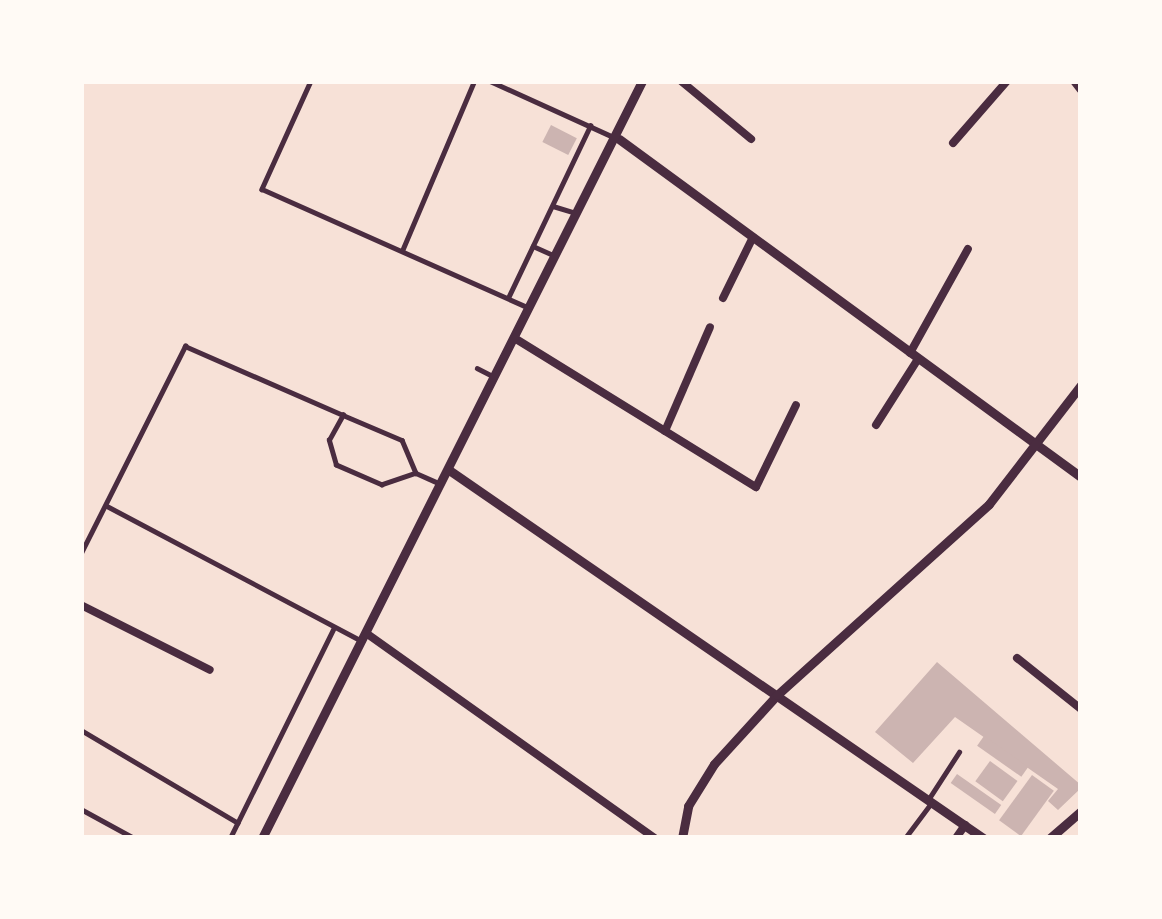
<!DOCTYPE html>
<style>
body{margin:0}
#map{position:relative;width:1162px;height:919px;overflow:hidden;background:#f7e1d7;font-family:"Roboto Condensed",sans-serif}
div>[style]{position:absolute}
.building>*{inset:0;background:#ccb4b1;transform-origin:0 0}
.service>*{height:4.5px;margin:-2.25px;padding:0 2.25px;transform-origin:2.25px;border-radius:2.25px;background:#4a2c40}
.minor>*{height:8px;margin:-4px;padding:0 4px;transform-origin:4px;border-radius:4px;background:#4a2c40}
.tertiary>*{height:9px;margin:-4.5px;padding:0 4.5px;transform-origin:4.5px;border-radius:4.5px;background:#4a2c40}
span{translate:-50% -50%;white-space:nowrap;text-align:center;line-height:1.15;-webkit-text-stroke:12px #fffaf5;paint-order:stroke}
.frame{position:absolute;inset:0;border:84px solid #fffaf5;pointer-events:none}
</style>
<div id="map">
<div class="building">
<div style="left:551px;top:125px;width:29px;height:19px;rotate:27deg"></div>
<div style="clip-path:polygon(937px 662px,1081px 785px,1081px 788px,1058px 810px,1048px 801px,1058px 789px,955px 717px,913px 763px,875px 732px)"></div>
<div style="left:984px;top:736px;width:54px;height:12px;rotate:35deg"></div>
<div style="left:990px;top:761px;width:34px;height:25px;rotate:36deg"></div>
<div style="left:957px;top:774px;width:54px;height:11px;rotate:35deg"></div>
<div style="left:1032px;top:775px;width:27px;height:56px;rotate:36deg"></div>
</div>
<div class="service">
<div style="left:311px;top:81px;width:119px;rotate:114.4deg"></div>
<div style="left:262px;top:189px;width:290px;rotate:24deg"></div>
<div style="left:490px;top:81px;width:133px;rotate:24.4deg"></div>
<div style="left:553px;top:206px;width:24px;rotate:17deg"></div>
<div style="left:533px;top:246px;width:24px;rotate:24deg"></div>
<div style="left:402px;top:251px;width:185px;rotate:-67deg"></div>
<div style="left:508px;top:298px;width:191px;rotate:-64.5deg"></div>
<div style="left:477px;top:368px;width:16px;rotate:27deg"></div>
<div style="left:343px;top:415px;width:64px;rotate:23deg"></div>
<div style="left:402px;top:440px;width:36px;rotate:67deg"></div>
<div style="left:416px;top:473px;width:36px;rotate:161deg"></div>
<div style="left:382px;top:485px;width:50px;rotate:-156.5deg"></div>
<div style="left:336px;top:465px;width:26px;rotate:-106deg"></div>
<div style="left:329px;top:440px;width:29px;rotate:-61deg"></div>
<div style="left:416px;top:473px;width:22px;rotate:24deg"></div>
<div style="left:107px;top:506px;width:289px;rotate:27.9deg"></div>
<div style="left:81px;top:553px;width:232px;rotate:-63.3deg"></div>
<div style="left:185px;top:346px;width:172px;rotate:23.6deg"></div>
<div style="left:81px;top:730px;width:182px;rotate:30.6deg"></div>
<div style="left:928px;top:800px;width:57px;rotate:-57.1deg"></div>
<div style="left:81px;top:809px;width:60px;rotate:28.7deg"></div>
<div style="left:230px;top:838px;width:234px;rotate:-63.7deg"></div>
<div style="left:905px;top:838px;width:45px;rotate:-53.1deg"></div>
</div>
<div class="minor">
<div style="left:681px;top:81px;width:91px;rotate:39.6deg"></div>
<div style="left:1074px;top:81px;width:11px;rotate:52deg"></div>
<div style="left:953px;top:143px;width:82px;rotate:-48.9deg"></div>
<div style="left:723px;top:298px;width:68px;rotate:-63.8deg"></div>
<div style="left:516px;top:339px;width:282px;rotate:31.7deg"></div>
<div style="left:756px;top:487px;width:91px;rotate:-64deg"></div>
<div style="left:910px;top:353px;width:119px;rotate:-60.9deg"></div>
<div style="left:876px;top:425px;width:78px;rotate:-57.5deg"></div>
<div style="left:665px;top:431px;width:113px;rotate:-66.6deg"></div>
<div style="left:81px;top:605px;width:144px;rotate:26.7deg"></div>
<div style="left:366px;top:633px;width:354px;rotate:35.4deg"></div>
<div style="left:1017px;top:658px;width:82px;rotate:38.6deg"></div>
<div style="left:956px;top:838px;width:16px;rotate:-55deg"></div>
</div>
<div class="tertiary">
<div style="left:619px;top:139px;width:572px;rotate:36.19deg"></div>
<div style="left:449px;top:470px;width:649px;rotate:34.57deg"></div>
<div style="left:262px;top:838px;width:847px;rotate:-63.34deg"></div>
<div style="left:682px;top:838px;width:33px;rotate:-79deg"></div>
<div style="left:688px;top:806px;width:49px;rotate:-58.2deg"></div>
<div style="left:714px;top:764px;width:93px;rotate:-47.6deg"></div>
<div style="left:777px;top:695px;width:285px;rotate:-42deg"></div>
<div style="left:989px;top:504px;width:150px;rotate:-52.3deg"></div>
<div style="left:1050px;top:838px;width:41px;rotate:-41.1deg"></div>
</div>
<div class="frame"></div>
</div>
